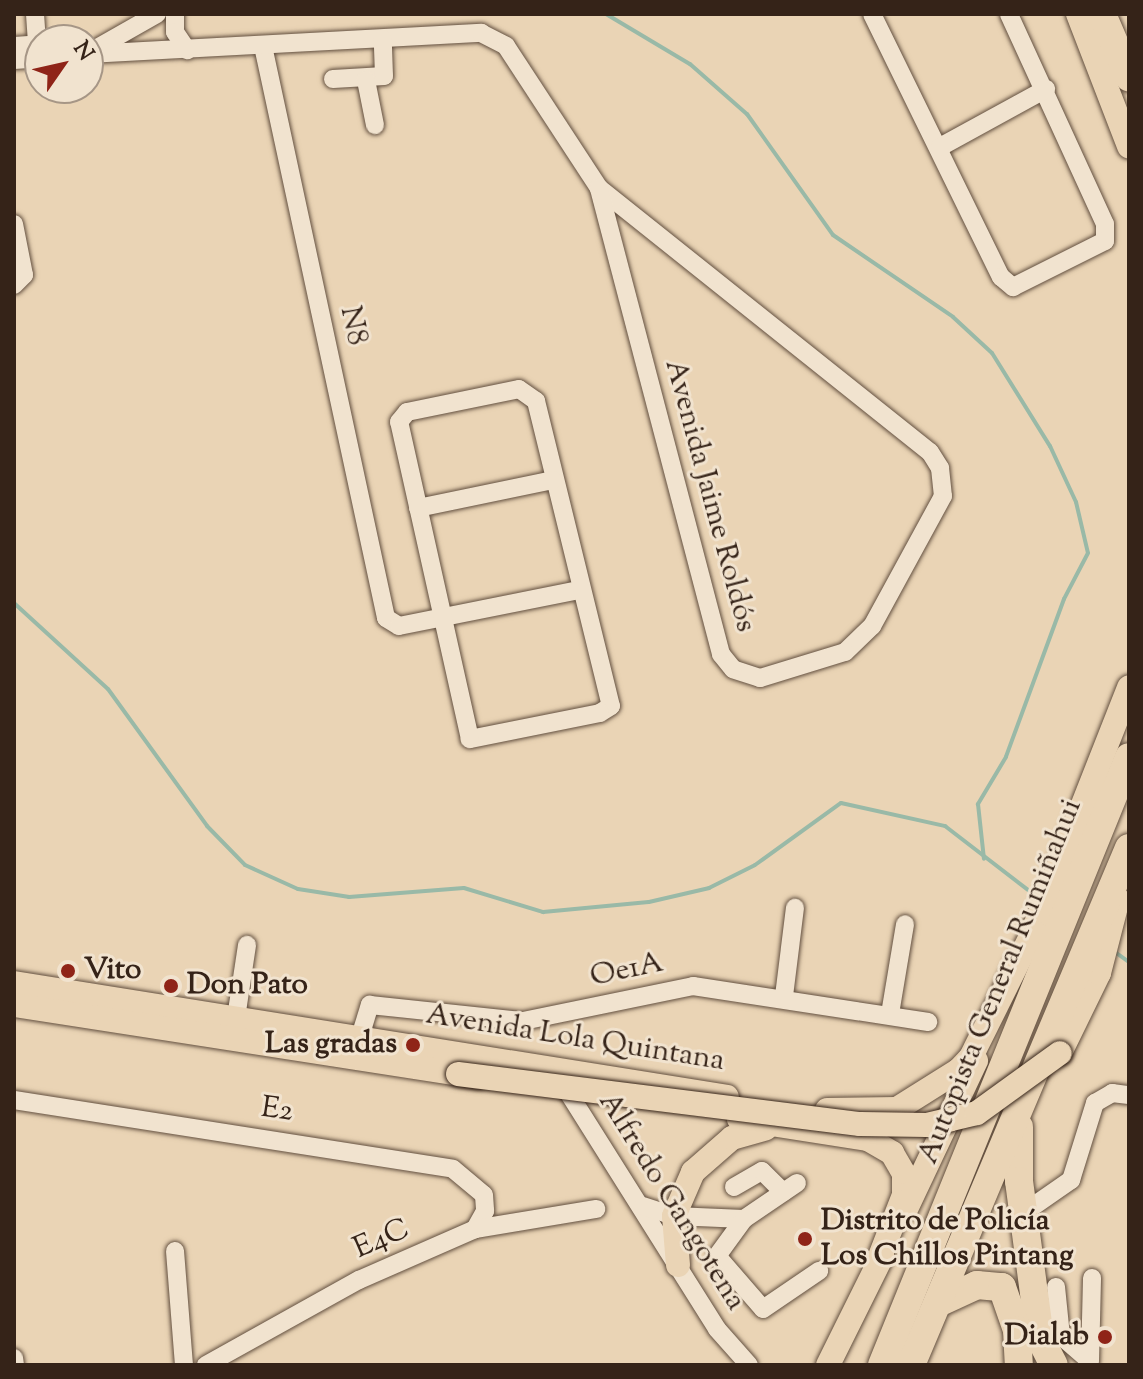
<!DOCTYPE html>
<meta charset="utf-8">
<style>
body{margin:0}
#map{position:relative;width:1143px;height:1379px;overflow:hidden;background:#ead4b5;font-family:"Sorts Mill Goudy",serif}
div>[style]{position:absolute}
.stream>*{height:4px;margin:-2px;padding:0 2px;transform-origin:2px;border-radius:2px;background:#99b9a7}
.roads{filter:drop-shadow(0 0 2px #624f3f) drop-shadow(0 0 2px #624f3f)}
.minor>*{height:18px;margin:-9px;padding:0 9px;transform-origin:9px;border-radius:9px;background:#f1e3cf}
.major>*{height:24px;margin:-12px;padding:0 12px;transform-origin:12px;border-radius:12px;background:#ead4b5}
.highway>*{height:28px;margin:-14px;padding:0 14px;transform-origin:14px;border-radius:14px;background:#ead4b5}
.bridges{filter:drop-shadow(0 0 2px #352318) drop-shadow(0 0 2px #352318)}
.major-bridge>*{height:24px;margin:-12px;padding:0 12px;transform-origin:12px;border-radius:12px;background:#ead4b5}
.dots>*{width:22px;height:22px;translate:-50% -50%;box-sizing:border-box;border:4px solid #f1e3cf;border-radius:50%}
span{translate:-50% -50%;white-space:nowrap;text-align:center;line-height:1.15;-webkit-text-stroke:6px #f1e3cf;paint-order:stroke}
.street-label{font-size:30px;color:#352318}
.poi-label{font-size:30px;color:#352318;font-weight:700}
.left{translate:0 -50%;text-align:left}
.right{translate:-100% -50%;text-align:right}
.frame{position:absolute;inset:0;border:16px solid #352318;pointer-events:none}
.north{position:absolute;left:24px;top:24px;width:80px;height:80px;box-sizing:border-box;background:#f1e3cf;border:2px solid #a69686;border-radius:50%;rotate:56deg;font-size:22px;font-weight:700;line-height:32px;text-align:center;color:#352318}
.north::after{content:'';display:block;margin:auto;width:28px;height:36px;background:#8f2418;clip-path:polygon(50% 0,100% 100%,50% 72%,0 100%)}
</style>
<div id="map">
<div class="stream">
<div style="left:606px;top:14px;width:98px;rotate:30.8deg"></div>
<div style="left:690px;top:64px;width:76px;rotate:41.3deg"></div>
<div style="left:747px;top:114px;width:148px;rotate:54.6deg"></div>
<div style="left:833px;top:235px;width:145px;rotate:34.3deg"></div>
<div style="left:953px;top:317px;width:53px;rotate:42.7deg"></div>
<div style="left:992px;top:353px;width:110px;rotate:58.1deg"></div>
<div style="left:1050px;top:446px;width:62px;rotate:65.1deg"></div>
<div style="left:1076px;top:502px;width:52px;rotate:76.8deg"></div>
<div style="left:1088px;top:553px;width:52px;rotate:117.6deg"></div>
<div style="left:1064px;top:599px;width:168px;rotate:110.2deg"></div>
<div style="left:1006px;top:757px;width:55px;rotate:120.8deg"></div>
<div style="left:978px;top:804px;width:55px;rotate:83.8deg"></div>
<div style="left:14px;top:603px;width:127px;rotate:42.5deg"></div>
<div style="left:108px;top:689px;width:169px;rotate:54.1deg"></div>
<div style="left:207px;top:826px;width:54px;rotate:45.7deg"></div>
<div style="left:245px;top:865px;width:58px;rotate:24.4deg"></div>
<div style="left:298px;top:889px;width:52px;rotate:8.9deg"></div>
<div style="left:349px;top:897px;width:115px;rotate:-4.5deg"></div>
<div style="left:464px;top:888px;width:83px;rotate:16.9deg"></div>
<div style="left:543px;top:912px;width:106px;rotate:-5.4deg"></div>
<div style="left:649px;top:902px;width:62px;rotate:-13.1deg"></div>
<div style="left:709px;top:888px;width:51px;rotate:-26.6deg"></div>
<div style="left:755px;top:865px;width:106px;rotate:-35.8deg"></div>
<div style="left:841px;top:803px;width:107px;rotate:12.5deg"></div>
<div style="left:945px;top:826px;width:115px;rotate:37.6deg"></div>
<div style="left:1115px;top:952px;width:17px;rotate:36deg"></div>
</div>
<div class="roads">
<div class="minor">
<div style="left:35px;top:14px;width:31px;rotate:86deg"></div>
<div style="left:175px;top:14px;width:18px;rotate:90deg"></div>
<div style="left:175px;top:32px;width:22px;rotate:56deg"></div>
<div style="left:872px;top:14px;width:293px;rotate:63.9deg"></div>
<div style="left:1001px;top:277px;width:16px;rotate:40deg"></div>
<div style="left:1013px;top:287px;width:103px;rotate:-26.6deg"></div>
<div style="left:1105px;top:241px;width:17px;rotate:-90deg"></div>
<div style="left:1105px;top:224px;width:231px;rotate:-114.6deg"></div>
<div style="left:14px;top:46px;width:26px;rotate:-4deg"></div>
<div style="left:263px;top:46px;width:585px;rotate:77.86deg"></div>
<div style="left:386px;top:618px;width:15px;rotate:32deg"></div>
<div style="left:399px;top:626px;width:184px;rotate:-11.3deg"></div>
<div style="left:90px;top:52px;width:77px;rotate:-29.6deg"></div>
<div style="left:88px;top:54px;width:394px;rotate:-3.1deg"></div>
<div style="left:481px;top:33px;width:28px;rotate:27deg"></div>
<div style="left:506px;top:46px;width:170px;rotate:56.8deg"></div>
<div style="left:599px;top:188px;width:423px;rotate:38.6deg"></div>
<div style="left:930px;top:452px;width:19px;rotate:58deg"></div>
<div style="left:940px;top:468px;width:28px;rotate:84deg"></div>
<div style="left:943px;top:496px;width:148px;rotate:118.6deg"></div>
<div style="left:872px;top:626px;width:37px;rotate:136deg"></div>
<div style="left:845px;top:652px;width:89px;rotate:163deg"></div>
<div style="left:760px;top:678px;width:28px;rotate:-162deg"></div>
<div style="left:733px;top:669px;width:19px;rotate:-129deg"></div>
<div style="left:721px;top:654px;width:482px;rotate:-104.7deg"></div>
<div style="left:14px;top:60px;width:26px;rotate:-4deg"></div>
<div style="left:333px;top:79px;width:51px;rotate:-3.4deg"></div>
<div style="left:384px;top:76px;width:37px;rotate:-92deg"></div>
<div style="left:366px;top:80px;width:46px;rotate:78.7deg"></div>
<div style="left:940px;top:147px;width:121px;rotate:-28.7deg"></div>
<div style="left:14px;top:224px;width:52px;rotate:78.9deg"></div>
<div style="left:24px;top:275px;width:14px;rotate:135deg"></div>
<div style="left:519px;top:389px;width:21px;rotate:35deg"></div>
<div style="left:536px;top:401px;width:314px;rotate:76.2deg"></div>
<div style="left:611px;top:706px;width:13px;rotate:148deg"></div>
<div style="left:600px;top:713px;width:133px;rotate:168.7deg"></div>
<div style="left:470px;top:739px;width:325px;rotate:-102.6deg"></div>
<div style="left:399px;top:422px;width:13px;rotate:-51deg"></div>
<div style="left:407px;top:412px;width:114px;rotate:-11.6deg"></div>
<div style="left:418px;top:508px;width:138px;rotate:-11.7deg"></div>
<div style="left:784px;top:996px;width:89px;rotate:-82.9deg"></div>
<div style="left:890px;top:1014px;width:91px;rotate:-80.5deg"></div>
<div style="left:236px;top:1018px;width:74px;rotate:-81.4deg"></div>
<div style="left:360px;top:1037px;width:34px;rotate:-73deg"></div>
<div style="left:370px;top:1005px;width:154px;rotate:6deg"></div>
<div style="left:523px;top:1021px;width:174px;rotate:-11.6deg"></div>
<div style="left:693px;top:986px;width:238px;rotate:8.7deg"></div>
<div style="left:561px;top:1081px;width:293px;rotate:57.8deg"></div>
<div style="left:717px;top:1329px;width:48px;rotate:48.4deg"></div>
<div style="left:14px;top:1100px;width:444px;rotate:8.9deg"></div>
<div style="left:453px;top:1169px;width:40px;rotate:40deg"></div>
<div style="left:484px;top:1195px;width:16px;rotate:86deg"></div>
<div style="left:485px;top:1211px;width:21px;rotate:119deg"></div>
<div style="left:734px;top:1187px;width:32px;rotate:-30deg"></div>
<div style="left:762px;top:1171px;width:30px;rotate:45deg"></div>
<div style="left:643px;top:1206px;width:33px;rotate:18deg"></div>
<div style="left:674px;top:1216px;width:70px;rotate:2.5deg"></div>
<div style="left:744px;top:1219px;width:46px;rotate:126.1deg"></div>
<div style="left:717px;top:1256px;width:70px;rotate:49deg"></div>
<div style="left:763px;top:1309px;width:68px;rotate:-34.2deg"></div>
<div style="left:1022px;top:1214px;width:60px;rotate:-34.8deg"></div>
<div style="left:1071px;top:1180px;width:81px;rotate:-72.7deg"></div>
<div style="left:1095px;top:1103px;width:20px;rotate:-30deg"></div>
<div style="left:1112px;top:1093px;width:17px;rotate:7deg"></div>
<div style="left:744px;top:1219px;width:64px;rotate:-34.2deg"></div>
<div style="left:175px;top:1251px;width:114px;rotate:85.5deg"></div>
<div style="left:1056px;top:1287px;width:49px;rotate:84.2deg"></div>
<div style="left:1061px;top:1336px;width:38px;rotate:41deg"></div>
<div style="left:1090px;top:1361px;width:83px;rotate:-88.6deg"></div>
<div style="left:14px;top:1358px;width:7px;rotate:82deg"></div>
<div style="left:206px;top:1365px;width:175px;rotate:-29.1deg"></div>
<div style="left:359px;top:1280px;width:127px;rotate:-23.7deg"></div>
<div style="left:475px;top:1229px;width:123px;rotate:-9.4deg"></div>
</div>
<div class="major">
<div style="left:1078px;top:14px;width:142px;rotate:68.9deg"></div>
<div style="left:1028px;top:944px;width:276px;rotate:-68.5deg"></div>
<div style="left:14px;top:983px;width:722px;rotate:9.08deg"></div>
<div style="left:14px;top:1005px;width:470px;rotate:8.8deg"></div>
<div style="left:1060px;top:1053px;width:89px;rotate:-64deg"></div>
<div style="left:1099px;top:973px;width:76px;rotate:-75.6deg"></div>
<div style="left:827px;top:1110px;width:70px;rotate:-0.8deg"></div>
<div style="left:897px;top:1109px;width:73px;rotate:-32.2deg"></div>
<div style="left:959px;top:1070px;width:18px;rotate:-47deg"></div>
<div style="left:971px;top:1057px;width:140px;rotate:-63.6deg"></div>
<div style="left:739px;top:1119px;width:131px;rotate:8.8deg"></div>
<div style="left:868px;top:1139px;width:28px;rotate:30deg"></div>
<div style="left:892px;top:1153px;width:24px;rotate:60deg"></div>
<div style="left:904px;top:1174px;width:21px;rotate:90deg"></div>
<div style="left:904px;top:1195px;width:79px;rotate:111.4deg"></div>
<div style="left:906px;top:1209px;width:164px;rotate:-64.7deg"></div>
<div style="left:678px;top:1265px;width:49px;rotate:-94.7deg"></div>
<div style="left:674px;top:1216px;width:48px;rotate:-66.6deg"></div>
<div style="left:693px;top:1172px;width:52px;rotate:-41.1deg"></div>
<div style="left:732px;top:1138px;width:35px;rotate:-16deg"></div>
<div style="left:828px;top:1365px;width:122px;rotate:-63.6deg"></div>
</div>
<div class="highway">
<div style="left:1102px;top:14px;width:69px;rotate:66.8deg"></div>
<div style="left:1019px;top:1127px;width:54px;rotate:90deg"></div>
<div style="left:1019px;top:1181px;width:158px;rotate:82.4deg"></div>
<div style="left:1040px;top:1338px;width:30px;rotate:63deg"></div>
<div style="left:938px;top:1303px;width:43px;rotate:-24.8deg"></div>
<div style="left:977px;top:1285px;width:25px;rotate:5deg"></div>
<div style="left:1002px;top:1287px;width:46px;rotate:70.8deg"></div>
<div style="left:1017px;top:1330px;width:35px;rotate:87deg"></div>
<div style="left:882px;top:1365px;width:656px;rotate:-67.89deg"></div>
<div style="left:911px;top:1365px;width:561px;rotate:-67.14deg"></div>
</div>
</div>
<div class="bridges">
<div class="major-bridge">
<div style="left:458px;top:1074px;width:405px;rotate:7.1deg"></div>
<div style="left:860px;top:1124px;width:67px;rotate:0.9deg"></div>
<div style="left:927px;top:1125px;width:51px;rotate:-13.5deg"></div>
<div style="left:977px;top:1113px;width:102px;rotate:-35.9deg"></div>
</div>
</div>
<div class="dots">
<div style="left:68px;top:971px;background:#8f2418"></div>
<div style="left:171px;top:986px;background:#8f2418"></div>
<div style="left:413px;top:1045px;background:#8f2418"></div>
<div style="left:805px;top:1239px;background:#8f2418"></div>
<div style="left:1105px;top:1337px;background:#8f2418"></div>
</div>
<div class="street-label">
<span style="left:352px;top:326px;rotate:78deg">N8</span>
<span style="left:709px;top:496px;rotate:75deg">Avenida Jaime Roldós</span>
<span style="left:627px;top:971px;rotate:-12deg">Oe1A</span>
<span style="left:1001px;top:982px;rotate:-68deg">Autopista General Rumiñahui</span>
<span style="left:575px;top:1039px;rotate:9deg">Avenida Lola Quintana</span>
<span style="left:277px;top:1111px;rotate:8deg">E2</span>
<span style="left:671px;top:1202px;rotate:58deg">Alfredo Gangotena</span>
<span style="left:382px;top:1240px;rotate:-24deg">E4C</span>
</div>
<div class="poi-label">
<span class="left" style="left:84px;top:971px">Vito</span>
<span class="left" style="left:187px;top:986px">Don Pato</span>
<span class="right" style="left:397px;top:1045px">Las gradas</span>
<span class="left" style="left:821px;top:1239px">Distrito de Policía<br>Los Chillos Pintang</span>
<span class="right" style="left:1089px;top:1337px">Dialab</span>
</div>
<div class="frame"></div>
<div class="north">N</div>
</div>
